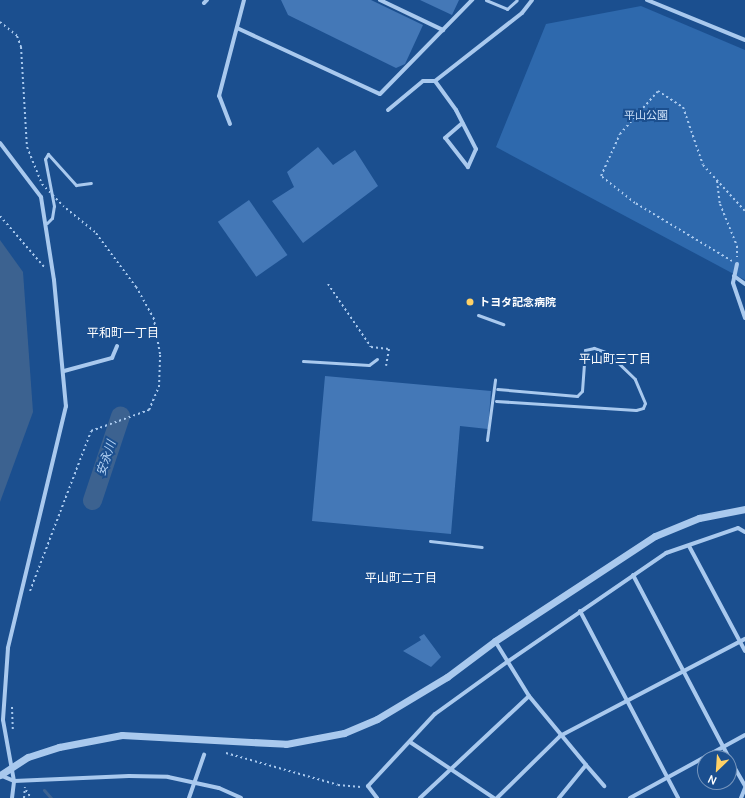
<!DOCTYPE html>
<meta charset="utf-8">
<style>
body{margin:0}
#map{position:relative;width:745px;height:798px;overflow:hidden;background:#1b4f8f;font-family:Manrope,"Noto Sans JP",sans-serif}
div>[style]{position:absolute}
.green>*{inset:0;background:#2e69ad}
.water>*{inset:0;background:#3c6290}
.stream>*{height:3px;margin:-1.5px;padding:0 1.5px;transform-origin:1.5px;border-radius:1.5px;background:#3c6290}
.river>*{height:19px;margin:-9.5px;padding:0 9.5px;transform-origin:9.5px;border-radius:9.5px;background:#3c6290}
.building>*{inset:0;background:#4478b7;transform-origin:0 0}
.path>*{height:2px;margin-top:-1px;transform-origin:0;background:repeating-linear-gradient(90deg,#a9c9ee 0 2px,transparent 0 5px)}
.service>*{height:3px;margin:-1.5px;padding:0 1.5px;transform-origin:1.5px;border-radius:1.5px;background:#a9c9ee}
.minor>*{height:4px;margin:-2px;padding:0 2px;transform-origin:2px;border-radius:2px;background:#a9c9ee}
.tertiary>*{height:7px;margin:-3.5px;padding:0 3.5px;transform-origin:3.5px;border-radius:3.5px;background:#a9c9ee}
.path-bridge>*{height:2px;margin-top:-1px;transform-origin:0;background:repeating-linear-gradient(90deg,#a9c9ee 0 2px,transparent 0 5px)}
.tertiary-bridge>*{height:7px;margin:-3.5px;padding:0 3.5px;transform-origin:3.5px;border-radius:3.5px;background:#a9c9ee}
.dots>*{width:11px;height:11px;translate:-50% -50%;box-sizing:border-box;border:2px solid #1b4f8f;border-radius:50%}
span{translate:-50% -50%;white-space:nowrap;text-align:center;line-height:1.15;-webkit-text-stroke:4px #1b4f8f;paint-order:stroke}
.park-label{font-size:11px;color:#cfe3fa}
.poi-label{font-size:11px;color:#fff;font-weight:700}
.left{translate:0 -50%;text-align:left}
.neighbourhood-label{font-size:12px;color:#fff}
.water-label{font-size:12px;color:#b5d3f5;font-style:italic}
.north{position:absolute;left:697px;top:750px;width:40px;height:40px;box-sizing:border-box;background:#1b4f8f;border:1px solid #7695bc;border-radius:50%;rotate:205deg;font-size:11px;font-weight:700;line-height:16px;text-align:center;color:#fff}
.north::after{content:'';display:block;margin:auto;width:14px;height:18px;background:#ffd166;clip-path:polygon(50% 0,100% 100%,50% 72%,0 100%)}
</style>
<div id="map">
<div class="green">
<div style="clip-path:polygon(641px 6px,745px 50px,745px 280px,496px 147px,546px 24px)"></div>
</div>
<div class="water">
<div style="clip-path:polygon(0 240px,23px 272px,33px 412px,0 502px)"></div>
</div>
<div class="stream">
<div style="left:44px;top:790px;width:11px;rotate:49deg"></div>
</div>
<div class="river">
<div style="left:92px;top:500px;width:89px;rotate:-71.6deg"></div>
</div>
<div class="building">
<div style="clip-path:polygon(281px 0,371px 0,423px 25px,405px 64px,396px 68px,288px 15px)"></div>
<div style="clip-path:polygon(420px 0,459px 0,452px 15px)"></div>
<div style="clip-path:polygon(318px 147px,333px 165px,355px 150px,378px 186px,303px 243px,272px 201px,294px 187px,287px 172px)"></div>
<div style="left:249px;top:200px;width:67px;height:38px;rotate:55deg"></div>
<div style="clip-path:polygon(325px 376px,491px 391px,488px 429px,460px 426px,451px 534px,312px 521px)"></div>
<div style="clip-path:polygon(424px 634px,441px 657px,431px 667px,403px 651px,421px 640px,419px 637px)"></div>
</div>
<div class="path">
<div style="left:0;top:22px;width:22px;rotate:39deg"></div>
<div style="left:17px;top:36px;width:12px;rotate:70deg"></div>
<div style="left:21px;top:47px;width:100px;rotate:86.6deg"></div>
<div style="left:717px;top:181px;width:23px;rotate:83deg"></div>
<div style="left:720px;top:204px;width:45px;rotate:68deg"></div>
<div style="left:737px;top:246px;width:11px;rotate:90deg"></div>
<div style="left:0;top:216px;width:69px;rotate:49.1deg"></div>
<div style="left:732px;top:261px;width:113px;rotate:-149.1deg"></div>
<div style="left:635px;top:203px;width:43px;rotate:-141.5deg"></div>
<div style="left:601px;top:176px;width:46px;rotate:-65.7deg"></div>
<div style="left:620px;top:134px;width:57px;rotate:-48.5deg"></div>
<div style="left:658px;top:91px;width:30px;rotate:33deg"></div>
<div style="left:683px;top:107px;width:61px;rotate:71deg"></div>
<div style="left:703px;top:165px;width:62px;rotate:47.6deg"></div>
<div style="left:328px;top:284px;width:76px;rotate:55.7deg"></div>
<div style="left:371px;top:347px;width:18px;rotate:6deg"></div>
<div style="left:389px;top:349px;width:17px;rotate:100deg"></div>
<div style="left:30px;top:591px;width:171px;rotate:-69.1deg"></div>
<div style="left:91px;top:431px;width:62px;rotate:-19.9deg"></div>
<div style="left:149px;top:410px;width:25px;rotate:-67deg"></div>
<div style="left:159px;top:387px;width:33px;rotate:-88deg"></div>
<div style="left:160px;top:354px;width:36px;rotate:-100deg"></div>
<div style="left:154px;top:319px;width:37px;rotate:-119deg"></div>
<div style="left:136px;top:287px;width:69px;rotate:-126.7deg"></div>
<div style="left:95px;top:232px;width:41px;rotate:-140.9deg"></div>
<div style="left:12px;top:707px;width:23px;rotate:88deg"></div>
<div style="left:226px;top:753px;width:116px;rotate:15.9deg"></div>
<div style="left:338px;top:785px;width:23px;rotate:5deg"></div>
<div style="left:26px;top:790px;width:9px;rotate:58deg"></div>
<div style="left:24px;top:798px;width:11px;rotate:-85deg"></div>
</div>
<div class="service">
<div style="left:486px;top:0;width:23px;rotate:23deg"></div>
<div style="left:507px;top:9px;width:13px;rotate:-42deg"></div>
<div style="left:47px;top:223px;width:7px;rotate:-45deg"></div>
<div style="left:52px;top:218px;width:12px;rotate:-81deg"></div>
<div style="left:54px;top:206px;width:48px;rotate:-100.8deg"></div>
<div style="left:45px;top:159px;width:6px;rotate:-59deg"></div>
<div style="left:48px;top:154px;width:42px;rotate:47.9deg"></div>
<div style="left:76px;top:185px;width:15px;rotate:-8deg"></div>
<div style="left:478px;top:315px;width:27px;rotate:20deg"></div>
<div style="left:303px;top:361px;width:66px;rotate:3.5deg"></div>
<div style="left:369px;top:365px;width:10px;rotate:-37deg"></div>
<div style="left:496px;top:401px;width:140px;rotate:3.7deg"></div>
<div style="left:636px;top:410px;width:7px;rotate:-16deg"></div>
<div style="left:643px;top:408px;width:5px;rotate:-68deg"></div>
<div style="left:645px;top:403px;width:26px;rotate:-113deg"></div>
<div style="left:635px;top:379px;width:37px;rotate:-136deg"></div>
<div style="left:608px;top:353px;width:15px;rotate:-160deg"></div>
<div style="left:594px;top:348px;width:9px;rotate:167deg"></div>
<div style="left:585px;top:350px;width:41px;rotate:94.2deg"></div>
<div style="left:582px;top:391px;width:7px;rotate:135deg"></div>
<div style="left:577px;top:396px;width:80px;rotate:-175deg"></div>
<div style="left:487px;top:440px;width:61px;rotate:-82.4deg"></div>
<div style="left:430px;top:541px;width:52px;rotate:6.6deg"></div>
</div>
<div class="minor">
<div style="left:380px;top:0;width:70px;rotate:25.5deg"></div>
<div style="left:647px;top:0;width:106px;rotate:22.2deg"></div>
<div style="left:204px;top:3px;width:4px;rotate:-45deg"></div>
<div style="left:237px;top:28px;width:157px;rotate:24.8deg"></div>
<div style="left:380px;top:94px;width:132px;rotate:-45.6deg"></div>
<div style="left:435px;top:81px;width:36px;rotate:54deg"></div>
<div style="left:456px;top:110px;width:44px;rotate:62.9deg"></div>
<div style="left:476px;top:149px;width:20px;rotate:114deg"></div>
<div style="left:468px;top:167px;width:37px;rotate:-128deg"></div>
<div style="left:445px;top:138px;width:23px;rotate:-41deg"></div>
<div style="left:388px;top:110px;width:45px;rotate:-39.6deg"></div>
<div style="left:423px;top:81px;width:12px"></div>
<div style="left:435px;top:81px;width:110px;rotate:-38deg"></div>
<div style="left:522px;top:13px;width:16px;rotate:-52deg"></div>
<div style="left:230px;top:124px;width:30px;rotate:-111deg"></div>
<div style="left:219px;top:96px;width:99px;rotate:-75.4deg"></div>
<div style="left:0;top:143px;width:68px;rotate:52.8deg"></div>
<div style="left:41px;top:197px;width:84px;rotate:81.1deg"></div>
<div style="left:54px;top:280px;width:127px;rotate:84.6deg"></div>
<div style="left:66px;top:406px;width:249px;rotate:103.5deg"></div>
<div style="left:8px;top:648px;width:72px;rotate:94deg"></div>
<div style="left:3px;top:720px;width:62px;rotate:79.8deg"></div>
<div style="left:737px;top:264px;width:19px;rotate:102deg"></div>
<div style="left:733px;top:283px;width:37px;rotate:71deg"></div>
<div style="left:734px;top:276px;width:14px;rotate:36deg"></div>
<div style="left:64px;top:371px;width:50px;rotate:-15.2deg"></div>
<div style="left:112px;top:358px;width:13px;rotate:-67deg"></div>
<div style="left:689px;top:546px;width:119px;rotate:61.9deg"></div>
<div style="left:633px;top:575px;width:207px;rotate:62.3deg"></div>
<div style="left:580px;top:611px;width:211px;rotate:62.3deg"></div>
<div style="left:495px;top:641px;width:65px;rotate:58.3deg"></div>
<div style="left:529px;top:696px;width:89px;rotate:50.4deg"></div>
<div style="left:586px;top:765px;width:43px;rotate:129.3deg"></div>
<div style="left:410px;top:742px;width:101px;rotate:33.7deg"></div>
<div style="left:729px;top:758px;width:32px;rotate:60deg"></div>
<div style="left:586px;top:765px;width:28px;rotate:49deg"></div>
<div style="left:0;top:775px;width:15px;rotate:23deg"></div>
<div style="left:12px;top:798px;width:17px;rotate:-83deg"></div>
<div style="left:14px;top:781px;width:115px;rotate:-2.5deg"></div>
<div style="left:129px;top:776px;width:39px;rotate:1deg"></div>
<div style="left:168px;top:777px;width:52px;rotate:12.2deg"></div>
<div style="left:219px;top:788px;width:24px;rotate:24deg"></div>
<div style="left:189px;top:798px;width:46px;rotate:-70.8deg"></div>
<div style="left:377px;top:798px;width:15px;rotate:-127deg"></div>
<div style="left:368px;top:786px;width:98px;rotate:-47.1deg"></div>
<div style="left:435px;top:714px;width:89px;rotate:-35.8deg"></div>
<div style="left:507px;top:662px;width:193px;rotate:-34.4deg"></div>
<div style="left:666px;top:553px;width:76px;rotate:-19.1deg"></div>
<div style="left:738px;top:528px;width:8px;rotate:30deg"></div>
<div style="left:420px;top:798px;width:149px;rotate:-43.1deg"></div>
<div style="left:497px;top:798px;width:88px;rotate:-44.5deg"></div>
<div style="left:560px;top:736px;width:209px;rotate:-27.7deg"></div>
<div style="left:630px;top:798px;width:131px;rotate:-28.7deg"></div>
<div style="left:741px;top:798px;width:11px;rotate:-68deg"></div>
</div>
<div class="tertiary">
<div style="left:59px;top:747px;width:64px;rotate:-10.8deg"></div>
<div style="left:122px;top:735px;width:164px;rotate:3.1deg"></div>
<div style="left:286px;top:744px;width:59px;rotate:-10.7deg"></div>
<div style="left:344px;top:733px;width:36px;rotate:-23deg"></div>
<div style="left:377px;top:719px;width:82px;rotate:-31deg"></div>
<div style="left:447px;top:677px;width:60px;rotate:-36.9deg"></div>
<div style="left:495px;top:641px;width:191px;rotate:-33.3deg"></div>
<div style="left:655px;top:536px;width:48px;rotate:-22.2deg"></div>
<div style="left:699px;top:518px;width:47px;rotate:-11.1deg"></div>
</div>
<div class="path-bridge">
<div style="left:27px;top:147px;width:40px;rotate:68deg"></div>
<div style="left:42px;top:184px;width:30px;rotate:46deg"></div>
</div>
<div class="tertiary-bridge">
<div style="left:0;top:775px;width:33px;rotate:-33deg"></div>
<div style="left:28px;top:757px;width:33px;rotate:-18deg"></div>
</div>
<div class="dots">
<div style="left:470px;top:302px;background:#ffd166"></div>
</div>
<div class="park-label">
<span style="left:646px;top:115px">平山公園</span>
</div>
<div class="poi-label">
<span class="left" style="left:479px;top:302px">トヨタ記念病院</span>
</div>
<div class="neighbourhood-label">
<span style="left:123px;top:333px">平和町一丁目</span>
<span style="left:615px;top:359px">平山町三丁目</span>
<span style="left:401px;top:578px">平山町二丁目</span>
</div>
<div class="water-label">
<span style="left:106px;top:458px;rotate:-72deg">安永川</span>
</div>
<div class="north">N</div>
</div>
